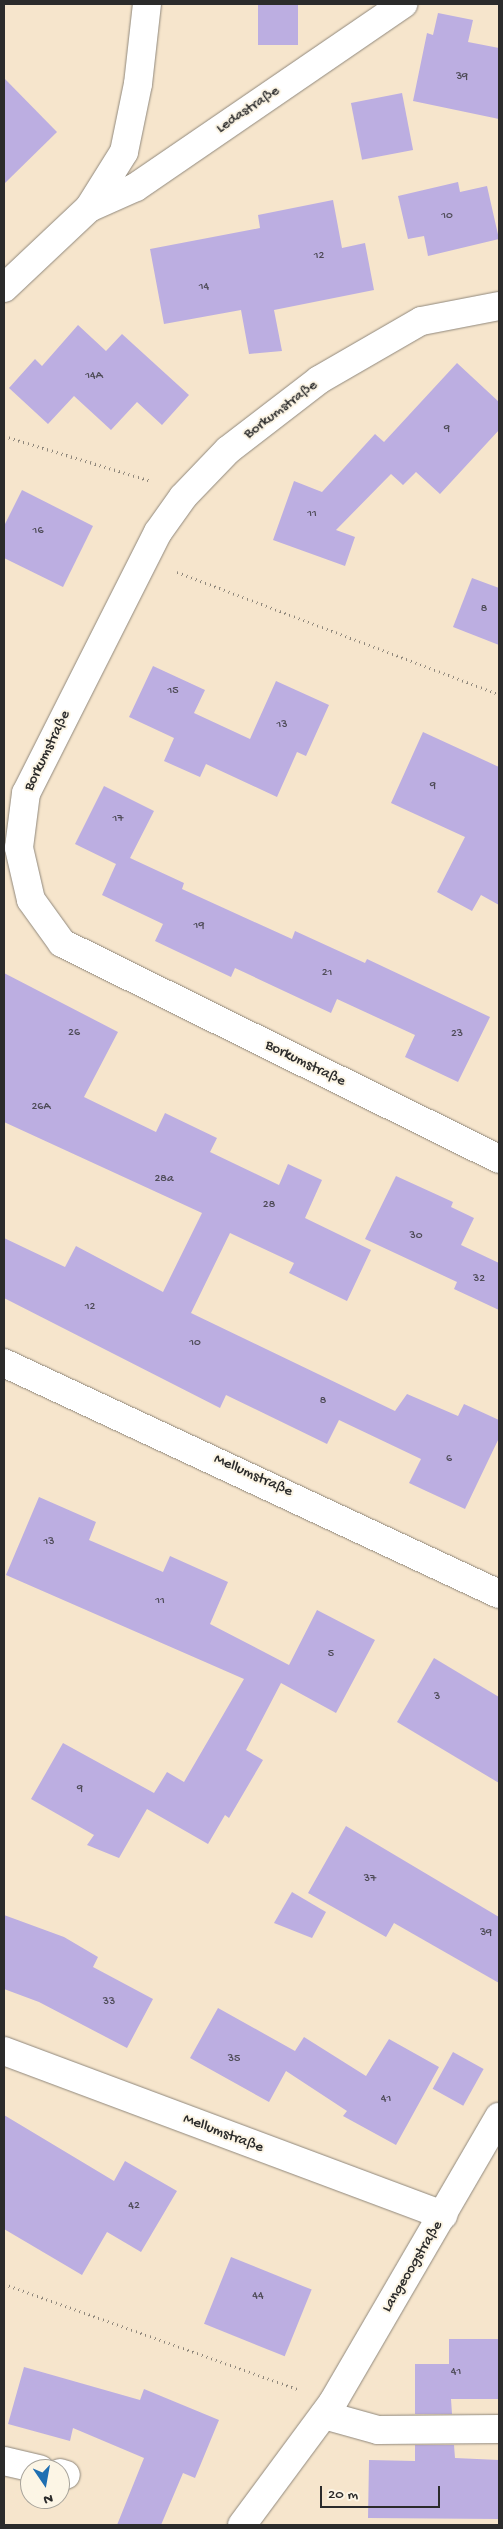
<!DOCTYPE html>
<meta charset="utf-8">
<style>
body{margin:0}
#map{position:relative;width:503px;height:2529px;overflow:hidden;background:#f6e5cc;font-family:"Gochi Hand",sans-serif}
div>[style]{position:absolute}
.building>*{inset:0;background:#bcaee1;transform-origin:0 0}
.path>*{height:3px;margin-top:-1.5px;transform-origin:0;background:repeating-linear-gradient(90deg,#90887c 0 1px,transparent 0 5px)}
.roads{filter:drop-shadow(0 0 1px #90887c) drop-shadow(0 0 1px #90887c)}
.minor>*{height:28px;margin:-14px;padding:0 14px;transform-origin:14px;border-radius:14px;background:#fff}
span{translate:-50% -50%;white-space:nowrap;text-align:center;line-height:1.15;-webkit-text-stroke:4px #fcf5e5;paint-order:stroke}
.number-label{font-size:12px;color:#4f4c58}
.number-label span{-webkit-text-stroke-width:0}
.street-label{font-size:15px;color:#2b2b2b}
.frame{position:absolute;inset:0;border:5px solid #2b2b2b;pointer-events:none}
.north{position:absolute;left:20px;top:2459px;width:50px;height:50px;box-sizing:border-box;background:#fcf5e5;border:1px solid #a8a49b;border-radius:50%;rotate:168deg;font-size:14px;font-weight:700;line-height:20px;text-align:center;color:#2b2b2b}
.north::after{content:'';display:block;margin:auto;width:18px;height:22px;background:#1f6fb2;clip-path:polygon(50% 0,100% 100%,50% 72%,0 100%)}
.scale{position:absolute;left:320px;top:2486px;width:120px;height:22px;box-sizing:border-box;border:2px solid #2b2b2b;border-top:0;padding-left:6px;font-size:15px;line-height:18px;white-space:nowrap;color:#2b2b2b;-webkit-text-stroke:4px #fcf5e5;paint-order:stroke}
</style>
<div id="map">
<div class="building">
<div style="left:258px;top:4px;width:40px;height:41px"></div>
<div style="clip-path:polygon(438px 13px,473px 20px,468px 42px,499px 48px,499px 119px,413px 101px,427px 33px,433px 35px)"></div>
<div style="clip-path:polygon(4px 78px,57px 132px,4px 184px)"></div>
<div style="left:402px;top:93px;width:58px;height:52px;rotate:79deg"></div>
<div style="clip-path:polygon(458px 182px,460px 192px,487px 186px,499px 239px,428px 256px,424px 236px,408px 239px,398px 196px)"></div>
<div style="clip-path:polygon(333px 200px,342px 248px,365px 243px,374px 290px,274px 310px,282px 351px,249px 354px,241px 310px,164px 324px,150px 249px,260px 228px,258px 215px)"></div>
<div style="clip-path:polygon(78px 325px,106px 351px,122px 334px,189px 395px,162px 425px,137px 402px,111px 430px,74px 396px,48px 424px,9px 388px,35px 359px,42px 366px)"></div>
<div style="clip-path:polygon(457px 363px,499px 402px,499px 430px,440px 494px,416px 472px,403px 485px,391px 474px,336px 530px,355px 537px,345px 566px,273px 540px,294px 481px,322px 492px,375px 434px,384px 442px)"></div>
<div style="clip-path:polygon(22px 490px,93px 526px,63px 587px,4px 558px,4px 526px)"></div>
<div style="clip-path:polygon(472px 578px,499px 588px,499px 645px,453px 627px)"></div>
<div style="clip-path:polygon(153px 666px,205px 690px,194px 713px,250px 739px,276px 681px,329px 705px,306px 756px,297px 752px,277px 797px,206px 764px,200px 777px,164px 761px,174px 738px,129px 717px)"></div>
<div style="clip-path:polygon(423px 732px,499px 767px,499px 905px,481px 895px,472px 911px,437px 892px,465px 837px,391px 803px)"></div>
<div style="clip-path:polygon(104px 786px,154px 811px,130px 858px,184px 883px,182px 889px,292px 939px,295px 931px,365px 963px,367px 959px,490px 1017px,458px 1082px,405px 1057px,415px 1035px,337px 999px,331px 1013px,235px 968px,231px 977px,155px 941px,163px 924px,102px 895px,116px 864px,75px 844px)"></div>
<div style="clip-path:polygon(4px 973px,118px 1032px,84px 1097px,156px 1132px,165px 1113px,217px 1138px,210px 1152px,279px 1185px,288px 1164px,322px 1180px,305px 1218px,371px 1250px,347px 1301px,289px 1273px,294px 1263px,230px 1233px,191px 1313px,395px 1411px,407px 1394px,458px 1416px,464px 1404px,499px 1420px,499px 1438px,465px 1509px,409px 1483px,421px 1459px,339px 1420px,327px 1444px,226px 1395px,220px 1408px,4px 1298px,4px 1238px,65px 1267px,76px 1246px,163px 1292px,202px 1213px,4px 1122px)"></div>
<div style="clip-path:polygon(396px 1176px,453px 1202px,451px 1207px,474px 1218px,461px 1245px,499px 1263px,499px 1310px,454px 1289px,457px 1282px,365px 1239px)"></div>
<div style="clip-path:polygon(39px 1497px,96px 1522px,89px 1540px,163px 1572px,170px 1556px,228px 1582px,210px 1624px,289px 1665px,317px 1610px,375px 1640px,336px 1713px,281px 1683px,246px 1750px,263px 1760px,229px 1818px,225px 1815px,208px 1844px,147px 1809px,119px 1858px,87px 1845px,94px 1835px,31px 1799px,63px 1743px,154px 1793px,167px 1772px,184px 1782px,244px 1679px,6px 1575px)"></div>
<div style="clip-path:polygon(434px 1658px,499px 1697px,499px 1783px,397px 1722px)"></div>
<div style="clip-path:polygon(346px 1826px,499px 1917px,499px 1983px,394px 1923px,386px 1937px,308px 1893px)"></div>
<div style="clip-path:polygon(292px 1892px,326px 1912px,312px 1938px,274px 1923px)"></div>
<div style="clip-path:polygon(4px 1915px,64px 1937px,98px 1957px,93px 1967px,153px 1999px,127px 2048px,39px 2002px,4px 1989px)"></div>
<div style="clip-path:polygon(218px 2008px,295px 2051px,304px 2037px,366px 2076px,389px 2039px,439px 2067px,396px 2145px,343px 2116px,347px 2111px,286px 2071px,269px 2102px,190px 2058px)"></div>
<div style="left:453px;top:2052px;width:35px;height:42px;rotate:29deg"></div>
<div style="clip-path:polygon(4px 2115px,114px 2181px,125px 2161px,177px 2191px,141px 2252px,107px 2232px,82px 2275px,4px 2229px)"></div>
<div style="left:231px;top:2257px;width:87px;height:72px;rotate:22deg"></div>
<div style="clip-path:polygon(449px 2339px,499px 2339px,499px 2399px,451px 2399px,452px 2414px,415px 2414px,415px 2364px,449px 2364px)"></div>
<div style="clip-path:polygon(24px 2367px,140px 2400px,144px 2389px,219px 2420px,195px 2478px,183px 2473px,161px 2525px,117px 2525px,144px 2458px,73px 2428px,70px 2441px,8px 2424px)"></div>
<div style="clip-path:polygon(415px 2445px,454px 2445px,455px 2458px,499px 2460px,499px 2519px,368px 2518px,369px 2460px,415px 2461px)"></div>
</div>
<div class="path">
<div style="left:4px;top:436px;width:154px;rotate:17deg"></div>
<div style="left:177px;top:572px;width:344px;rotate:20.8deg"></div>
<div style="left:4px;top:2284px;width:314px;rotate:19.7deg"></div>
</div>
<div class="roads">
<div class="minor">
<div style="left:89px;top:208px;width:51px;rotate:-24.1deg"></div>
<div style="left:136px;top:187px;width:324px;rotate:-34.4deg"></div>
<div style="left:4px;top:288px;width:117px;rotate:-43.3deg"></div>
<div style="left:89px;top:208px;width:66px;rotate:-58deg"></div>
<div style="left:124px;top:152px;width:69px;rotate:-78.4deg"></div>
<div style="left:138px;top:84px;width:81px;rotate:-83.6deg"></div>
<div style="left:499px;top:306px;width:79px;rotate:169.1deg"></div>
<div style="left:421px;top:321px;width:118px;rotate:150deg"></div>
<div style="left:319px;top:380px;width:115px;rotate:142.4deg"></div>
<div style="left:228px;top:450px;width:65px;rotate:133.8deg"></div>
<div style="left:183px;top:497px;width:43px;rotate:125.5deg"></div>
<div style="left:158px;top:532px;width:292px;rotate:116.8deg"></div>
<div style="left:26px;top:793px;width:55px;rotate:97.3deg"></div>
<div style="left:19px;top:848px;width:53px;rotate:77deg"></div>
<div style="left:31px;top:900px;width:53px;rotate:54.2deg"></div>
<div style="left:62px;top:943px;width:487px;rotate:26.3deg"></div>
<div style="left:4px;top:1363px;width:546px;rotate:25.02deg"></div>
<div style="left:4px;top:2051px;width:469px;rotate:20.5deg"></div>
<div style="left:324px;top:2415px;width:56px;rotate:15.5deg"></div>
<div style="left:378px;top:2430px;width:121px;rotate:-0.5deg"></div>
<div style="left:4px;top:2461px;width:37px;rotate:13deg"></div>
<div style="left:60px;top:2473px;width:6px;rotate:18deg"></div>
<div style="left:242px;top:2525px;width:153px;rotate:-53.5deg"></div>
<div style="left:333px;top:2402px;width:330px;rotate:-59.8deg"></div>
</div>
</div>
<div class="number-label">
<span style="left:462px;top:78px">39</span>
<span style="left:447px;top:217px">10</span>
<span style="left:319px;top:257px">12</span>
<span style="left:204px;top:288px">14</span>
<span style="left:94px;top:377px">14A</span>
<span style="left:447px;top:430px">9</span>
<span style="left:312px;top:515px">11</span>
<span style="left:38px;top:532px">16</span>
<span style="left:484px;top:610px">8</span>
<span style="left:173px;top:692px">15</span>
<span style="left:282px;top:726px">13</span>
<span style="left:433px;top:787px">9</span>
<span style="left:118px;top:820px">17</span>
<span style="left:199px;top:927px">19</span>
<span style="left:327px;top:974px">21</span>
<span style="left:74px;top:1034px">26</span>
<span style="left:457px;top:1035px">23</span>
<span style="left:41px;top:1108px">26A</span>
<span style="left:164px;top:1180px">28a</span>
<span style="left:269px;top:1206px">28</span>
<span style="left:416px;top:1237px">30</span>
<span style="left:479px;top:1280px">32</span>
<span style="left:90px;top:1308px">12</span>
<span style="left:195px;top:1344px">10</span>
<span style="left:323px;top:1402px">8</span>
<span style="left:449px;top:1460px">6</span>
<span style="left:49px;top:1543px">13</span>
<span style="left:160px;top:1602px">11</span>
<span style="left:331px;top:1655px">5</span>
<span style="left:437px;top:1698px">3</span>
<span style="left:80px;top:1790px">9</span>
<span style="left:370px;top:1880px">37</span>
<span style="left:486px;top:1934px">39</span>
<span style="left:109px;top:2003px">33</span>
<span style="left:234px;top:2060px">35</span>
<span style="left:386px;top:2100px">41</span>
<span style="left:134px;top:2207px">42</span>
<span style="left:258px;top:2297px">44</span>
<span style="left:456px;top:2373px">41</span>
</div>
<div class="street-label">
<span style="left:248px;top:110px;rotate:-34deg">Ledastraße</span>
<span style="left:281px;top:410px;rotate:-37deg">Borkumstraße</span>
<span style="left:48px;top:751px;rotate:-64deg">Borkumstraße</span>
<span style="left:305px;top:1064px;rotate:26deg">Borkumstraße</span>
<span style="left:253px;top:1476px;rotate:24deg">Mellumstraße</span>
<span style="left:223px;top:2134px;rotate:21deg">Mellumstraße</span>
<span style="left:413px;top:2267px;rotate:-59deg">Langeoogstraße</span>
</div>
<div class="frame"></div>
<div class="north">N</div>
<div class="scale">20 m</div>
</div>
